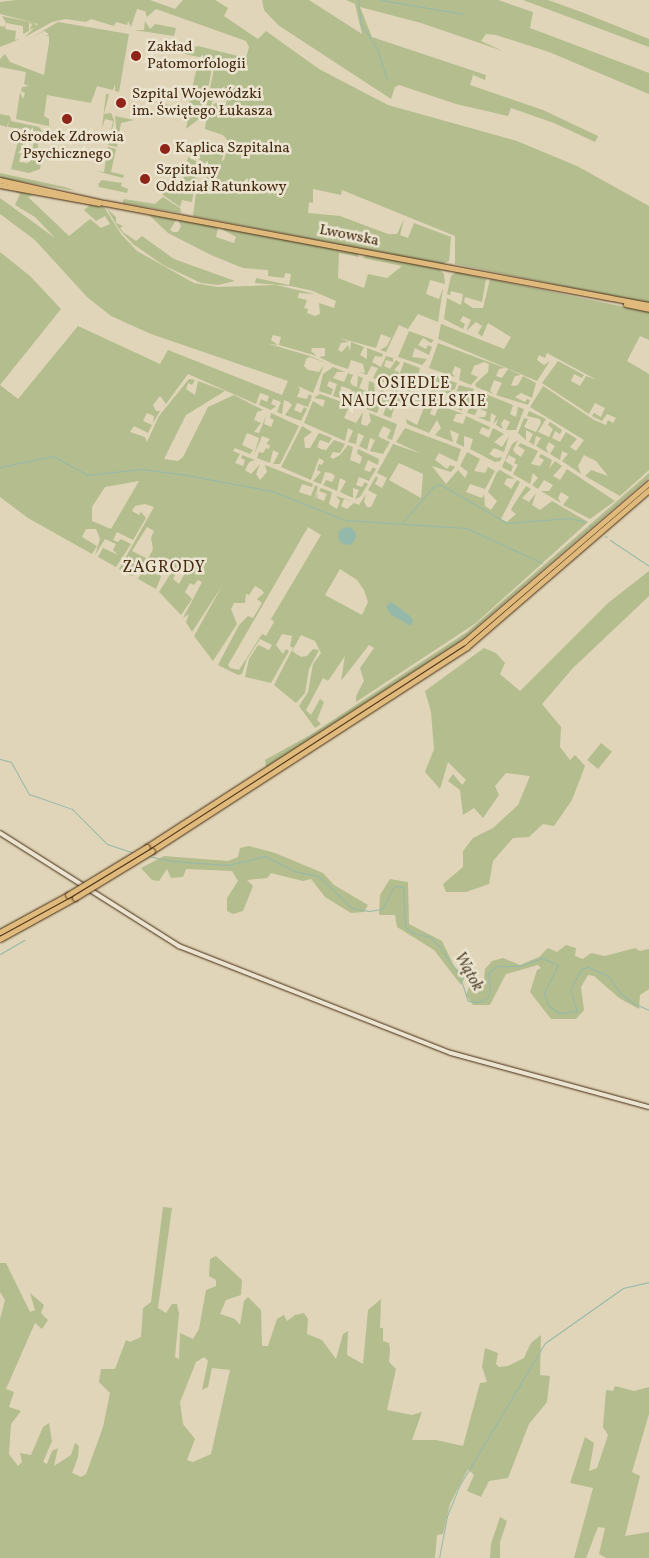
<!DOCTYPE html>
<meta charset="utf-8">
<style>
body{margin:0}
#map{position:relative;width:649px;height:1558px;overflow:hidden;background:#e0d5b8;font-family:Vollkorn,serif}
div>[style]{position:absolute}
.green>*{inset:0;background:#b3bd8e;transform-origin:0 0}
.water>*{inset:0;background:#94b9aa}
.round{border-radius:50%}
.stream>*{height:1px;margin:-0.5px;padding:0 0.5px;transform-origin:0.5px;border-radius:0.5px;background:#94b9aa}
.roads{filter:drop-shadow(0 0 1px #452a10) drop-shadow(0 0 1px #452a10)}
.secondary>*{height:4px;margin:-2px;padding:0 2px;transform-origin:2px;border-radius:2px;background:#ebe4d1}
.primary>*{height:4.5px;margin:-2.25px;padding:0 2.25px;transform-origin:2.25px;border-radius:2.25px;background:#e0ba7c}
.bridges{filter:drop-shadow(0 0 1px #452a10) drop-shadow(0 0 1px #452a10)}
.primary-bridge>*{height:4.5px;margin:-2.25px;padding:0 2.25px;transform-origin:2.25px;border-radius:2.25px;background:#e0ba7c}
.dots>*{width:14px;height:14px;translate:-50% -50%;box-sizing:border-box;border:2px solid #ebe4d1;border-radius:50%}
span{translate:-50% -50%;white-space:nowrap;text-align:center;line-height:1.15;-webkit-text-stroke:5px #ebe4d1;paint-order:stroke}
.poi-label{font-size:15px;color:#452a10}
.left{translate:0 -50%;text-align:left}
.street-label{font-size:15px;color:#452a10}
.neighbourhood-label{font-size:16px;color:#452a10;letter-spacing:1px}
.water-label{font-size:16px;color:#55472f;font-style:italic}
</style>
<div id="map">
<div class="green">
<div style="clip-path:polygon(16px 0,150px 0,175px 9px,183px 0,215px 0,228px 8px,224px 16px,258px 39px,266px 31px,319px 69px,388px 105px,517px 141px,577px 166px,649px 206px,649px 303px,455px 264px,455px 236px,342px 190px,341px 195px,313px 189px,313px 203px,309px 202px,308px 213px,340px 216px,388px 234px,397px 234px,404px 219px,400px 235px,408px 238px,414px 223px,451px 237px,449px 261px,443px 264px,193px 216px,197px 185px,197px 192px,205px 191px,207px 176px,196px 175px,192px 202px,182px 200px,180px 207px,163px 195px,161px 188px,167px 185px,167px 191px,180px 194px,188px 157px,209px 168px,224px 160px,229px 142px,223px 135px,205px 129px,207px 113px,215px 103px,225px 106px,227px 100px,217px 99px,214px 94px,211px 107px,206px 108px,215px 64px,217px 63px,216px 70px,224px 68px,225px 71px,231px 72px,232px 64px,223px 65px,223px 62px,165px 50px,161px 44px,163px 41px,173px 43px,173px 50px,177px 41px,181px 46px,190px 44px,193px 48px,198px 46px,246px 58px,249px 47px,246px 41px,156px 9px,147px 17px,145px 11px,137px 9px,131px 27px,128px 21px,127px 25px,116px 22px,114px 26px,91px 19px,86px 22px,65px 19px,52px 22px,25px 37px,38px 24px,0 14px,0 2px)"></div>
<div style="clip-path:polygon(262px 0,309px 0,362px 34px,355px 4px,346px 0,498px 0,533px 12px,530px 28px,649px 73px,649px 94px,549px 52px,496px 35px,486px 34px,481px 41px,503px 51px,421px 23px,360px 7px,372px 37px,486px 75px,485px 80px,473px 75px,470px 85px,543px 110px,598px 136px,595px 142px,554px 123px,511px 108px,508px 116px,456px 104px,399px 85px,395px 87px,391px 99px,278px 25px,264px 10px)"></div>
<div style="clip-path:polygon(523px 0,548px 0,584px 13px,649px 39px,649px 47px)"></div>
<div style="clip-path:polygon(2px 16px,34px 23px,37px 26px,30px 30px,32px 24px,29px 23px,29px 31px,23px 34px,23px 26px,6px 23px,5px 29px,16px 31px,15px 40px,20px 39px,0 47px,0 26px,4px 27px,6px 23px)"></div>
<div style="clip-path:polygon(145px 21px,150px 29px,155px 24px,176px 28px,174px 36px,134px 30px,144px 30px)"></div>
<div style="clip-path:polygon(58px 22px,129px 34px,119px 92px,115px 91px,115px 84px,113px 90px,97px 86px,91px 103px,47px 95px,44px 116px,49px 119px,49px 126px,62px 129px,16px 119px,20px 92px,23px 99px,25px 93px,21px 91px,22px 87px,29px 86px,24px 84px,26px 72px,0 67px,0 59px,5px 54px,10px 62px,44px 75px,49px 43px,49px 36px,46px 36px,49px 34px,44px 31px,31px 38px)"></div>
<div style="clip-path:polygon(198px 62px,212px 66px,209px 85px,202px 88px,201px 95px,206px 99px,202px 107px,190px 105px,189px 102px)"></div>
<div style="clip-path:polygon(106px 94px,109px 94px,104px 114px,111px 113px,114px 120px,111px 138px,117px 138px,115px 116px,134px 120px,121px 123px,117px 147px,108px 145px,113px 121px,105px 119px,102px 128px)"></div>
<div style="clip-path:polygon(159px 103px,200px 111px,200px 118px,186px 129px,189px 112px,155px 105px)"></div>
<div style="clip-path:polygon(0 114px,10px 116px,11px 121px,39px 127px,43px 132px,8px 127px,9px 119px,7px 127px,0 125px)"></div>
<div style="clip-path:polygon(39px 135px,37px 155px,42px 156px,44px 147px,40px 169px,29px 173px,11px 169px,18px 141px,23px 144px,19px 162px,27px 163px,31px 161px,34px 138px)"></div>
<div style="clip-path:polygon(210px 143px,219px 145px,224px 152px,221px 163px,210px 167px,194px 156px)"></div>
<div style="clip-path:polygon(108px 147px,116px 149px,111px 172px,124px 175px,123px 178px,96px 171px,104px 172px)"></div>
<div style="clip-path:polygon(0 173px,65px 187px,76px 191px,0 178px)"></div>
<div style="clip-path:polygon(102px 180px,122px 183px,121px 186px,128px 189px,127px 193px,99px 187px,98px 184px)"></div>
<div style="clip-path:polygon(evenodd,13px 191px,34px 195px,28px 197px,69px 236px,90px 219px,101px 228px,110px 224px,105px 216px,96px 221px,84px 210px,90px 205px,104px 207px,121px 234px,137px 251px,194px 283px,217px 287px,276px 285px,315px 294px,299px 293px,298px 298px,307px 300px,304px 308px,308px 309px,307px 313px,315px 316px,320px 314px,319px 303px,334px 308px,336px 301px,313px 291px,291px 286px,255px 283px,256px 278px,289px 285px,291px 274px,285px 273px,284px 278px,268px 276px,268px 270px,243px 268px,211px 255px,168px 233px,149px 215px,176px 220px,170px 230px,173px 232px,178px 232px,181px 226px,178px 220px,218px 227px,216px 237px,234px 243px,236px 237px,220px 228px,357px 253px,359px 257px,339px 253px,338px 278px,364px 288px,368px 274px,387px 278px,402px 266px,363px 258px,366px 255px,439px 269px,444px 274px,445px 284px,430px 280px,426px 294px,439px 299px,443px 288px,438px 322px,418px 314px,408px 329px,399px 325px,386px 352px,380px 350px,387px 346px,391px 338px,381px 334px,376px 348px,339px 338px,349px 342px,341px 343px,338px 350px,342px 352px,348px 345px,350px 351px,351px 342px,364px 347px,360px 355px,367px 359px,367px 348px,383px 354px,382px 357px,375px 356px,372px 362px,381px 367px,386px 356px,393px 358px,393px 362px,386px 360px,384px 366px,390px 369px,396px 360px,400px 363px,394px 370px,400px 373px,404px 362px,420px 368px,417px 381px,407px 376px,403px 386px,409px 388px,415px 383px,410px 392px,373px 378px,378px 368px,371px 366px,367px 375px,359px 372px,365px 373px,363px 364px,351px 360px,348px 369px,333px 364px,319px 357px,325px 356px,325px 348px,312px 348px,311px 351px,317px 356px,279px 345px,281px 337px,273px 335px,271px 340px,278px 345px,269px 344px,310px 356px,329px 364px,310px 357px,306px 359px,304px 366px,308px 370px,319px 372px,324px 365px,313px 393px,298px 386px,300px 389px,297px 397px,307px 399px,309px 394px,312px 396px,308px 407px,297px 403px,294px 410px,301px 413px,304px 407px,307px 409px,301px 421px,285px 415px,292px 405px,289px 402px,284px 400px,282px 414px,277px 412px,281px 402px,273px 399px,271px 404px,276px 406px,271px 410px,259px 405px,261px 399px,267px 402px,269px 396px,260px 393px,256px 404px,188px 374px,166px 404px,160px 396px,153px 405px,156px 411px,160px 411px,153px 423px,154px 416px,147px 413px,143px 421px,152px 425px,148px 433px,134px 426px,130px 432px,145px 437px,147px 442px,159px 416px,189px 379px,195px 380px,192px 385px,188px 383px,186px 389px,195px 395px,198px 381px,225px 391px,186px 415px,164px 459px,178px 461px,183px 457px,208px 407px,234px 395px,263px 410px,257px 412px,254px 420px,261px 423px,254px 432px,259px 433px,267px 414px,264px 424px,271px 427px,274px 420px,270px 418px,271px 413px,299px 426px,280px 464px,273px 464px,279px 453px,273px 450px,270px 463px,257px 458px,259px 452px,263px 453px,266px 448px,269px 449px,270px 445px,266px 444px,270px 439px,262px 436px,254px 455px,259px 438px,247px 433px,242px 445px,253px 450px,250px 454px,235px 448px,233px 451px,240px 454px,235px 463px,243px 466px,245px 460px,241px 458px,242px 455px,255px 460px,249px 462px,245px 470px,251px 474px,260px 464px,256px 474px,260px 480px,267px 472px,265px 465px,313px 484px,312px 487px,302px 484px,299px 492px,311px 496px,315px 485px,318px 487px,314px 500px,318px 492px,317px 498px,324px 501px,327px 494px,319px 491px,321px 488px,332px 492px,329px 504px,337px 509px,340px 501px,336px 496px,352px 501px,344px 499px,341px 506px,347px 509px,354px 503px,359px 505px,366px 494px,364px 502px,367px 507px,371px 507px,377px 495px,368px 490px,376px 476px,378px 478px,375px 484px,382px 488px,387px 478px,377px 473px,393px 444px,422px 454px,396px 442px,405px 428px,461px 449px,457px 462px,439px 453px,435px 460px,447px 469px,450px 465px,455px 467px,451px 472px,432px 466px,446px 484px,458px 470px,465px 478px,468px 472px,460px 466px,467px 452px,480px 459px,474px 471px,485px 473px,488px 467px,495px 471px,485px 489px,470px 484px,466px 492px,482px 498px,484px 494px,485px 506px,491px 510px,497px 501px,488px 492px,497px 472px,500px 470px,515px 479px,507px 478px,504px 484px,511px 489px,517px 480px,520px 482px,501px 519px,507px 522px,516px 514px,511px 510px,513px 506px,526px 486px,531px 489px,522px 498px,529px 502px,536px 493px,532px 505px,540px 510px,552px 501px,588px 522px,476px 623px,356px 702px,356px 696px,364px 681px,360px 668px,374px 648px,369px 645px,341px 681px,345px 656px,328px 681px,323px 678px,306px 710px,311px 715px,320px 699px,324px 702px,317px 720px,321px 724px,315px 728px,299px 706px,308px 692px,313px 664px,321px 653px,315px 641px,301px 635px,292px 651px,301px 657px,307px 656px,313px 649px,319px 650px,309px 669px,305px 693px,296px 703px,274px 685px,293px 648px,290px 646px,292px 636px,282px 634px,276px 645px,283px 654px,286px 649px,289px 651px,271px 683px,245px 677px,249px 659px,258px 645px,269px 650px,272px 645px,260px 639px,247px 659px,242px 674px,238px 675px,218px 665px,239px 625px,248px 616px,253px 618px,262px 603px,257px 599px,264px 593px,262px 590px,255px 586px,249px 595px,246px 594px,245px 603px,234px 603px,231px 609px,237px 624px,213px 661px,194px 636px,222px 586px,192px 632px,186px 622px,189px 614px,183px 618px,202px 582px,198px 580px,194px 585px,190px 583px,185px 592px,192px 599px,181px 615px,159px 592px,171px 573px,176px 573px,173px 579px,179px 584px,185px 573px,172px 566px,174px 562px,167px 558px,158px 572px,161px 577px,156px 589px,138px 579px,153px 549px,151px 538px,154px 531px,147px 527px,132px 551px,146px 558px,138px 572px,132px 576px,119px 569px,154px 507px,145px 504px,135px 506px,132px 511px,139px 515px,141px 512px,146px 518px,133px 540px,117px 532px,113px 540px,118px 542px,121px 539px,131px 544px,116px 567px,98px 557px,103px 548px,118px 555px,113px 550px,116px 544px,105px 539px,95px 555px,100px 539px,96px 529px,86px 529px,82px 537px,97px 546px,92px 554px,28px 518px,0 497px,0 385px,18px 399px,78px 326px,160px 364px,168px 350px,282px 395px,288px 381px,151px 334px,111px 316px,87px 297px,35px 240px,0 214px,0 198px,55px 238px,35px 217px,15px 205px,20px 194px,13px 191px,399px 463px,423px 474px,421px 498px,389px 480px,399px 463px,13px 191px,139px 481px,111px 529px,92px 521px,92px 507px,105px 487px,139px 481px,13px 191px,308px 527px,321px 535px,271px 619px,274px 622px,266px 636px,262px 634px,239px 670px,230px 668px,228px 665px,308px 527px,13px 191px,340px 569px,357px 580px,364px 590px,368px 602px,362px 615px,325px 595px,340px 569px)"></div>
<div style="clip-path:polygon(163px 197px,180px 208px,181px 213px,122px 203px,124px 199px,155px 204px)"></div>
<div style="clip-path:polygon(107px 209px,116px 217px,116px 223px,123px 226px,120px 228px,123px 232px,136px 241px,142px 236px,174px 259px,235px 281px,218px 285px,201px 283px,163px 265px,133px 244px,119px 229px)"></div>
<div style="clip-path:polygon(0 252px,30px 276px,61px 309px,0 385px)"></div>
<div style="clip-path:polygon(456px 272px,486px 279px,482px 302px,465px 297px,464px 302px,473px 308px,483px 308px,490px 279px,649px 312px,649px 340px,640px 336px,627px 361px,649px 374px,649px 470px,620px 496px,585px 476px,591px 470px,608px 476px,596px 461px,584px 455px,578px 466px,581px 474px,562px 461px,568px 454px,562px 451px,560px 460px,550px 454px,555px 446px,549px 442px,546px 448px,548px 453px,536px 446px,541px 438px,536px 436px,534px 445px,529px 442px,533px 434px,526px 430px,526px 440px,518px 433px,524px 418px,528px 419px,524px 427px,536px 432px,541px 423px,540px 419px,527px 416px,529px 411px,546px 419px,538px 432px,549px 437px,553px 429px,548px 425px,550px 422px,562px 430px,560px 434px,555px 431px,552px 438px,560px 442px,566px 432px,577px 439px,570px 447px,576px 451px,584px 440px,530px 407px,543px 386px,594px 420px,606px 425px,608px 420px,613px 423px,616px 418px,607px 414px,602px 421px,592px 416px,594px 413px,601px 417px,605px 408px,595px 403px,589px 414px,542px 383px,558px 361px,584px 375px,582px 378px,574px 374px,571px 381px,580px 386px,586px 376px,597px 380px,547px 353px,545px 358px,539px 355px,537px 360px,544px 365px,550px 361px,537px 381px,438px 339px,441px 324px,504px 349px,511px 337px,488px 323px,482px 337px,478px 333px,482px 326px,476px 322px,466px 331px,471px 320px,463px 316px,460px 321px,465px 324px,463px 329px,444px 319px,447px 298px,461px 305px,463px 294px,451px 291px,450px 295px,447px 294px,451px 276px)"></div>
<div style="clip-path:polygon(409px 331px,434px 340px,431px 343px,423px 338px,418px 345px,426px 349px,428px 345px,432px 347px,429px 355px,415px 348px,412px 357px,427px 359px,422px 365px,398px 357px)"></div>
<div style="clip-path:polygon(438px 343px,505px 368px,499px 369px,496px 376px,502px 378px,508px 369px,521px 375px,515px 376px,511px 385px,514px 386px,518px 385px,523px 376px,536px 383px,532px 398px,521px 393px,515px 397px,525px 402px,527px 399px,530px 400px,528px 405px,496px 395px,502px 383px,494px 380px,490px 391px,494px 394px,476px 387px,475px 384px,488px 372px,489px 364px,484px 362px,474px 366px,471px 374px,478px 377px,471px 385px,459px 380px,461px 369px,455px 366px,452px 373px,455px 377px,429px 368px)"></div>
<div style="clip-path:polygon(333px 367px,345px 372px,337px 372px,333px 378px,344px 382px,348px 373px,353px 375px,350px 382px,352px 385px,357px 387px,358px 376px,363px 378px,359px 388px,368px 392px,369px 381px,374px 383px,375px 394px,379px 395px,382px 389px,378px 385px,385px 387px,382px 397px,391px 400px,393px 389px,411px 396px,409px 404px,396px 401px,391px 418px,383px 415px,387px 405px,381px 403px,377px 413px,361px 407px,362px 402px,366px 403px,367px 397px,360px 394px,356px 404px,344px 400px,352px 390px,347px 388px,341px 386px,340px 398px,333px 396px,337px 384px,329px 381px,327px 386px,333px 389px,331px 395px,319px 391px,323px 374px)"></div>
<div style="clip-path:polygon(429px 373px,457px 383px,455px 389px,450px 391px,453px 394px,444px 393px,442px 399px,445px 404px,428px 398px,435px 379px,429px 376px,424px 381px)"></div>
<div style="clip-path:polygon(459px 385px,474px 389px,469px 399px,475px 402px,478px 391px,513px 405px,510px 414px,516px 417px,518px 407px,524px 409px,516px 430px,506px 430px,510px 422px,504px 419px,501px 424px,503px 429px,496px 425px,498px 419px,493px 424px,496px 416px,491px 413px,490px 422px,478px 417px,485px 417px,487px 412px,478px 408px,475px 415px,467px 413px,471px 404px,463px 401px,462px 411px,451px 406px)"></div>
<div style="clip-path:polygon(320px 394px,350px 405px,344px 418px,356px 423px,363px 412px,361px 424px,367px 426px,371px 421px,369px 413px,397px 424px,392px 440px,387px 438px,391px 430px,383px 426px,379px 434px,379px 437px,390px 442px,383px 454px,370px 451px,375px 440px,370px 438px,367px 450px,359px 446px,364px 436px,358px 433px,356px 444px,348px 442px,353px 431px,348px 428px,345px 441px,304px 423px,313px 401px,323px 407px,325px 400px,314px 398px)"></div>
<div style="clip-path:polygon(418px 397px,434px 403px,430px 414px,435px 416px,439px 405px,463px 414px,456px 414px,453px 421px,463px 424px,466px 416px,490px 427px,489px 430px,482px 427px,479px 433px,489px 438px,493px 428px,504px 434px,494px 442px,502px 447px,509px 436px,504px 452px,494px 448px,489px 454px,496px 458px,502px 457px,500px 461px,495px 462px,470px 449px,473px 439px,464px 436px,464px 447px,456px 443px,459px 434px,450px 430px,453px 442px,435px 435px,441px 428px,437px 420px,429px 433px,407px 424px,406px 419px,417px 425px,426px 403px,415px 401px)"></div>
<div style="clip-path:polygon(302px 426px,312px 432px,304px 438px,305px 448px,310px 448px,319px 433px,332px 438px,329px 443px,320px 440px,317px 447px,321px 449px,326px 450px,334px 440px,345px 444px,340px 453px,333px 452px,330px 457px,333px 459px,340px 455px,348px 445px,353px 447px,350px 460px,360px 464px,362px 457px,357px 453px,358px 449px,379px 459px,378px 465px,368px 460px,364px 470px,370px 472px,373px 467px,376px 469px,369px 481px,359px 477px,356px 485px,362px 487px,365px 482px,368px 484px,360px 497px,355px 499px,359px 490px,353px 488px,353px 498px,340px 492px,346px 481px,340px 478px,337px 491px,323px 485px,326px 480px,332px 482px,335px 476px,331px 473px,325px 472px,321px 484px,313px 481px,321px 472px,317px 470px,319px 464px,322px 465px,324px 461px,319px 458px,311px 480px,281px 467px)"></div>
<div style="clip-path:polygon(518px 440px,513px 450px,515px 453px,521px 457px,525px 450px,518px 446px,520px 443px,538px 451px,531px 464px,540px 466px,544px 460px,539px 457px,541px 454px,552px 460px,549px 469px,555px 461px,562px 466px,553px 476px,560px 480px,567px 469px,615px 501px,590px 519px,563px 505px,569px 497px,561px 492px,558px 498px,561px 503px,541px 491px,549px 491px,553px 485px,544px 480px,538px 489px,532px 485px,538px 478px,533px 473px,530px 484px,513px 474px,518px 465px,514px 463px,516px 459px,509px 455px,505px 461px,513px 466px,511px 472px,502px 467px,512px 444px)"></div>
<div style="clip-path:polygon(649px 473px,649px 478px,460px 641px,266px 767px,265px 760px,310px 735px,467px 632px)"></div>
<div style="clip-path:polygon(649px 571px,649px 596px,573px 668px,542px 704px,561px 727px,560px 747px,570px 760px,575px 755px,585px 766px,572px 800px,554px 826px,543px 824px,529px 837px,513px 838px,493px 861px,489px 884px,466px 892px,446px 892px,443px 884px,463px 867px,463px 851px,473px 838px,493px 828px,518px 805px,530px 776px,506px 773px,495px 786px,499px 795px,483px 818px,474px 808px,463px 815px,460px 790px,448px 781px,453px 774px,462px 785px,466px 780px,448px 762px,440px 789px,425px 772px,434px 749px,431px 712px,425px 691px,484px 648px,496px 653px,505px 663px,500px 674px,520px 691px,608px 603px)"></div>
<div style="left:601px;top:743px;width:14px;height:22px;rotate:39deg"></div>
<div style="clip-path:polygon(249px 846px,275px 853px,323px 873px,334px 885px,368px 905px,364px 912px,351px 913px,325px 897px,311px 879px,303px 881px,271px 873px,267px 878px,247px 880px,253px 886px,243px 911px,233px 914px,227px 911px,227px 898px,238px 881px,232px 871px,186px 869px,183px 877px,171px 878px,167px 869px,159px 881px,152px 880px,141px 868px,164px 856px,228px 861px,238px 857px,240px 848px)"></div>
<div style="clip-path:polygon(390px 879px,408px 882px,409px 924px,442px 941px,454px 966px,465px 977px,461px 985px,434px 950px,397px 927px,395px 915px,379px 915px,380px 895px)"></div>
<div style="clip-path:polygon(566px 945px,576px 948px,575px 956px,583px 959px,591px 953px,605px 956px,635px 948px,640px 951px,649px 949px,649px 989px,640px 995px,639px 1009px,619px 998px,594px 976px,588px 975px,581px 987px,584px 1010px,576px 1019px,551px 1019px,530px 992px,537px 970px,541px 968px,538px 965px,506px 974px,490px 1005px,473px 1005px,466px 995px,470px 985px,474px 992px,483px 991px,485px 969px,492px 961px,503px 958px,520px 965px,539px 957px,548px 948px,557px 952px)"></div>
<div style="clip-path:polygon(evenodd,163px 1207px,172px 1208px,158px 1308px,166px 1313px,172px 1304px,177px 1304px,179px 1314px,175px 1357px,179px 1359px,180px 1333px,193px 1339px,199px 1329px,206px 1290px,216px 1286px,216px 1280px,209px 1276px,210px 1259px,216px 1256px,242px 1280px,241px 1295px,226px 1300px,220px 1314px,235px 1319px,240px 1325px,244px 1301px,248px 1297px,261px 1310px,262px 1346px,268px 1346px,277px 1319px,284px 1315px,287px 1321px,295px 1315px,304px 1313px,308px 1319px,307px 1334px,322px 1340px,336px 1359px,343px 1334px,348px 1331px,347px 1355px,363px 1364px,368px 1310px,381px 1299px,380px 1328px,383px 1328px,383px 1341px,389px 1343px,390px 1349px,389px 1362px,396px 1369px,387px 1410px,412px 1415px,422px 1412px,412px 1440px,436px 1440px,463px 1446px,480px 1383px,487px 1382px,482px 1367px,485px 1348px,498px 1353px,496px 1364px,499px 1367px,508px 1366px,524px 1358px,531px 1343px,541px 1335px,540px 1375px,550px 1376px,547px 1402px,529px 1424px,508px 1478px,489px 1481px,481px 1497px,467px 1491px,474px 1475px,468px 1469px,450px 1504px,443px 1534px,437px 1535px,435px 1558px,0 1558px,0 1319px,5px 1300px,0 1292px,0 1263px,6px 1263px,30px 1312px,35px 1310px,30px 1293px,44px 1305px,41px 1313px,48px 1320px,42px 1329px,35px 1323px,6px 1389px,14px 1392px,9px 1407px,21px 1411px,11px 1424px,9px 1454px,18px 1466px,22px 1462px,20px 1453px,31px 1455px,43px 1427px,49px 1423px,52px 1441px,43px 1462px,47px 1464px,52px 1451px,58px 1448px,54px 1466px,71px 1455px,75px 1443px,79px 1446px,78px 1457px,72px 1473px,81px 1477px,86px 1474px,103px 1427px,110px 1393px,99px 1382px,101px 1369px,115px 1369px,126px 1340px,130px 1342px,141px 1337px,143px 1308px,151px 1302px,163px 1207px,204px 1357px,208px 1361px,202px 1390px,208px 1387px,212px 1368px,230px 1370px,211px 1454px,193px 1462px,187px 1460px,195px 1439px,183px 1424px,180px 1402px,196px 1362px,204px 1357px)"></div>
<div style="clip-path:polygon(615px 1386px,634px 1391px,649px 1387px,649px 1414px,632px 1472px,640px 1476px,625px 1536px,649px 1532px,649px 1558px,606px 1558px,599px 1554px,605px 1528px,598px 1527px,586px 1558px,574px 1558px,593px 1488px,570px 1483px,585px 1437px,594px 1443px,589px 1471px,597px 1468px,608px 1435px,603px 1427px,606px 1390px,613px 1391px)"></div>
<div style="clip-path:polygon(500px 1517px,507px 1521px,500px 1542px,500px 1558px,490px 1558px,491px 1544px)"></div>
</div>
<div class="water">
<div class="round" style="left:338px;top:527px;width:18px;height:18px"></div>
<div style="clip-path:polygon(391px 602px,409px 615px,413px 620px,411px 626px,390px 614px,386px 606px)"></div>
</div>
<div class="stream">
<div style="left:358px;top:0;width:24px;rotate:83deg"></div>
<div style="left:361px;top:24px;width:30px;rotate:57deg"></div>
<div style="left:377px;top:49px;width:33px;rotate:72deg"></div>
<div style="left:381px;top:0;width:84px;rotate:9.6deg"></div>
<div style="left:0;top:467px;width:54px;rotate:-11.7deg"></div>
<div style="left:53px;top:456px;width:39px;rotate:29deg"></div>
<div style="left:87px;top:475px;width:54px;rotate:-6.3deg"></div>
<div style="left:141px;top:469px;width:40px;rotate:7.1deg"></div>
<div style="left:181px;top:474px;width:93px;rotate:10.6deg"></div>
<div style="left:272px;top:491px;width:79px;rotate:21.7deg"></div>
<div style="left:345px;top:520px;width:121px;rotate:3.8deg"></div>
<div style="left:466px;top:528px;width:84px;rotate:24.7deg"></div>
<div style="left:401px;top:524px;width:48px;rotate:-49.3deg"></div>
<div style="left:432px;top:488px;width:9px;rotate:-27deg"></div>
<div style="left:440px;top:484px;width:78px;rotate:30.2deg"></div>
<div style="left:507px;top:523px;width:62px;rotate:-4.6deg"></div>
<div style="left:569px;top:518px;width:17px;rotate:13deg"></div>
<div style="left:589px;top:525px;width:2px;rotate:27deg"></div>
<div style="left:605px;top:536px;width:2px;rotate:27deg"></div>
<div style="left:610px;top:540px;width:47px;rotate:33.7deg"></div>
<div style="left:0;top:759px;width:11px;rotate:15deg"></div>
<div style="left:11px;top:762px;width:37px;rotate:61deg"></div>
<div style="left:29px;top:794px;width:46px;rotate:19.2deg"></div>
<div style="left:72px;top:809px;width:49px;rotate:45deg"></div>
<div style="left:107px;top:844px;width:28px;rotate:18deg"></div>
<div style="left:148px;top:856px;width:25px;rotate:12deg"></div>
<div style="left:172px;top:861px;width:56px;rotate:4.1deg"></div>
<div style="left:228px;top:865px;width:38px;rotate:-14deg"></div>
<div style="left:265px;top:856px;width:33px;rotate:27deg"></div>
<div style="left:294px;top:871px;width:25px;rotate:12deg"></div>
<div style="left:318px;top:876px;width:47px;rotate:43.3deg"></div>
<div style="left:352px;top:908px;width:17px;rotate:10deg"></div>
<div style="left:369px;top:911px;width:13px;rotate:-9deg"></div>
<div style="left:382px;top:909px;width:26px;rotate:-62deg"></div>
<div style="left:394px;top:886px;width:9px;rotate:6deg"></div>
<div style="left:403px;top:887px;width:40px;rotate:87.1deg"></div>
<div style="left:405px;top:927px;width:10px;rotate:37deg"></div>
<div style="left:413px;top:933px;width:17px;rotate:13deg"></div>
<div style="left:430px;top:937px;width:14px;rotate:45deg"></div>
<div style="left:440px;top:947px;width:36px;rotate:56deg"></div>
<div style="left:460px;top:977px;width:25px;rotate:72deg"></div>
<div style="left:468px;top:1001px;width:11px;rotate:5deg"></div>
<div style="left:479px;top:1002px;width:9px;rotate:-27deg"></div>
<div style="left:487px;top:998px;width:8px;rotate:-67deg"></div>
<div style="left:490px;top:991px;width:18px;rotate:-96deg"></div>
<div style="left:488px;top:973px;width:11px;rotate:-38deg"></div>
<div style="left:497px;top:966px;width:22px"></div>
<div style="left:519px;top:966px;width:24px;rotate:-19deg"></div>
<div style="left:542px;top:958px;width:17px;rotate:24deg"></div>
<div style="left:558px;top:965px;width:30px;rotate:117deg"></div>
<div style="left:544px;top:992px;width:14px;rotate:73deg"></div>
<div style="left:548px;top:1005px;width:14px;rotate:36deg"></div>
<div style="left:559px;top:1013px;width:18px;rotate:-6deg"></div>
<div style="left:577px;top:1011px;width:23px;rotate:-108deg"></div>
<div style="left:570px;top:989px;width:23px;rotate:-61deg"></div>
<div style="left:581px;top:969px;width:7px;rotate:-16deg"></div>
<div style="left:588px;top:967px;width:22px;rotate:24deg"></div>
<div style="left:608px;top:976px;width:21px;rotate:55deg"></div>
<div style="left:620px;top:993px;width:16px;rotate:38deg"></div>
<div style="left:633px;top:1003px;width:17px;rotate:24deg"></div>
<div style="left:0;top:954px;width:28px;rotate:-30deg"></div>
<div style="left:439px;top:1558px;width:43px;rotate:-79.2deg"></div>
<div style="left:447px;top:1516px;width:32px;rotate:-68deg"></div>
<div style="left:459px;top:1486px;width:167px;rotate:-59deg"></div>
<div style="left:545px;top:1343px;width:95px;rotate:-35.2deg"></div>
<div style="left:623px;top:1288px;width:27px;rotate:-13deg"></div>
</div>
<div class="roads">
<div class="secondary">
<div style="left:0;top:833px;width:212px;rotate:32.3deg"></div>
<div style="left:179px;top:946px;width:292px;rotate:21.5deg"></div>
<div style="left:451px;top:1053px;width:205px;rotate:15.3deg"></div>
</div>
<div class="primary">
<div style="left:0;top:180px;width:107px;rotate:12.4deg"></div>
<div style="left:105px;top:203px;width:553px;rotate:10.62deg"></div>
<div style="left:0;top:185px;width:100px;rotate:10.4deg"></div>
<div style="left:626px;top:304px;width:24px;rotate:12deg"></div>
<div style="left:147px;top:847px;width:378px;rotate:-32.9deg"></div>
<div style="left:464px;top:642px;width:244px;rotate:-40.7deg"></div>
<div style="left:152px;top:851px;width:375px;rotate:-32.9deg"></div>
<div style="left:467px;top:647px;width:240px;rotate:-40.8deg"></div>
<div style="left:0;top:932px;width:77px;rotate:-28.6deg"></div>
<div style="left:0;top:939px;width:85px;rotate:-28.7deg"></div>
</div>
</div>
<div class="bridges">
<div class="primary-bridge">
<div style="left:68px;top:895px;width:92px;rotate:-31.3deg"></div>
<div style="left:75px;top:898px;width:90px;rotate:-31.4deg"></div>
</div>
</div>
<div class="dots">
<div style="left:136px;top:56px;background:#8f2418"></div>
<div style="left:121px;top:103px;background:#8f2418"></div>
<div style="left:67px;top:119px;background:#8f2418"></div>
<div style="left:165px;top:149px;background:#8f2418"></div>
<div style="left:145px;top:179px;background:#8f2418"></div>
</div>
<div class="poi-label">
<span class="left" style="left:147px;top:56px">Zakład<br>Patomorfologii</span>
<span class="left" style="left:132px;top:103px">Szpital Wojewódzki<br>im. Świętego Łukasza</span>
<span style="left:67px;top:146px">Ośrodek Zdrowia<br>Psychicznego</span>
<span class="left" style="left:175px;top:149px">Kaplica Szpitalna</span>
<span class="left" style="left:156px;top:179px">Szpitalny<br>Oddział Ratunkowy</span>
</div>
<div class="street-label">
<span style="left:349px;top:236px;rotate:11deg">Lwowska</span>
</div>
<div class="neighbourhood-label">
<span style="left:414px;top:393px">OSIEDLE<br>NAUCZYCIELSKIE</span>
<span style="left:164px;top:568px">ZAGRODY</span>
</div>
<div class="water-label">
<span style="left:468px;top:972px;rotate:60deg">Wątok</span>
</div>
</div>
